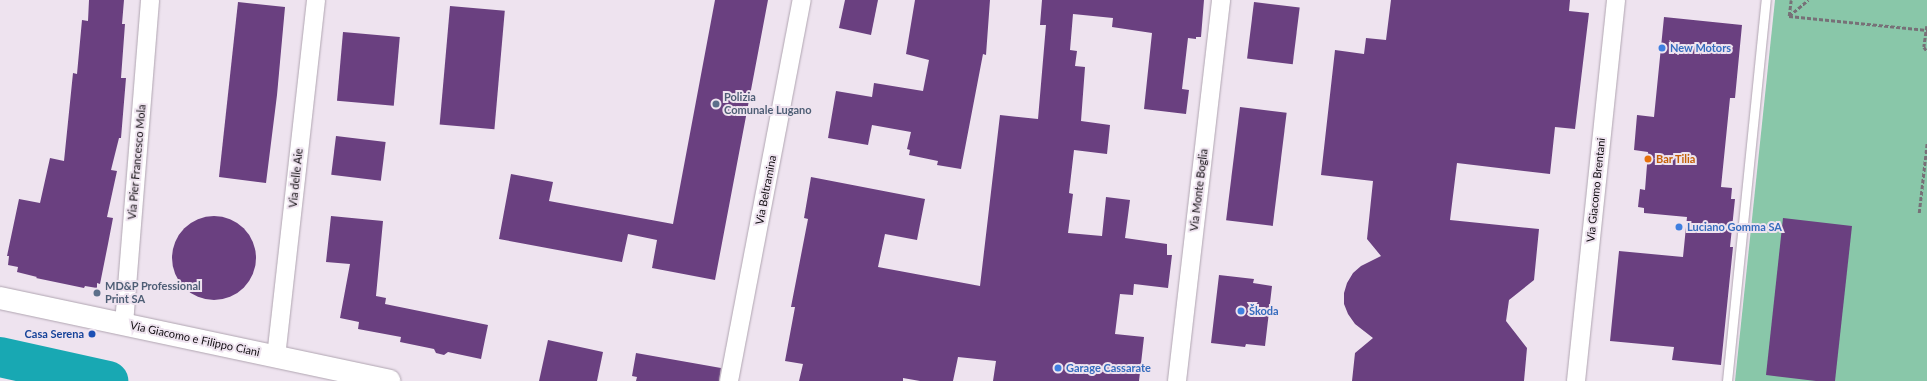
<!DOCTYPE html>
<meta charset="utf-8">
<style>
body{margin:0}
#map{position:relative;width:1927px;height:381px;overflow:hidden;background:#eee3ef;font-family:Lato,sans-serif}
div>[style]{position:absolute}
.green>*{inset:0;background:#89c7a9}
.river>*{height:40px;margin:-20px;padding:0 20px;transform-origin:20px;border-radius:20px;background:#18a8b3}
.building>*{inset:0;background:#6a4080;transform-origin:0 0}
.round{border-radius:50%}
.path>*{height:2.5px;margin-top:-1.25px;transform-origin:0;background:repeating-linear-gradient(90deg,#777077 0 4px,transparent 0 6px)}
.roads{filter:drop-shadow(0 0 1px #b0a5b1) drop-shadow(0 0 1px #b0a5b1)}
.lane>*{height:9px;margin:-4.5px;padding:0 4.5px;transform-origin:4.5px;border-radius:4.5px;background:#fff}
.street>*{height:18px;margin:-9px;padding:0 9px;transform-origin:9px;border-radius:9px;background:#fff}
.secondary>*{height:22px;margin:-11px;padding:0 11px;transform-origin:11px;border-radius:11px;background:#fff}
.dots>*{width:11px;height:11px;translate:-50% -50%;box-sizing:border-box;border:2px solid #eee3ef;border-radius:50%}
span{translate:-50% -50%;white-space:nowrap;text-align:center;line-height:1.15;-webkit-text-stroke:4px #eee3ef;paint-order:stroke}
.shop-label{font-size:11px;color:#366cbe;font-weight:700}
.left{translate:0 -50%;text-align:left}
.service-label{font-size:11px;color:#4e5e75;font-weight:700}
.food-label{font-size:11px;color:#c56008;font-weight:700}
.street-label{font-size:11px;color:#0f0b0f}
.transit-label{font-size:11px;color:#164399;font-weight:700}
.right{translate:-100% -50%;text-align:right}
</style>
<div id="map">
<div class="green">
<div style="clip-path:polygon(1775px 0,1927px 0,1927px 381px,1735px 381px)"></div>
</div>
<div class="river">
<div style="left:0;top:357px;width:111px;rotate:12.5deg"></div>
</div>
<div class="building">
<div style="clip-path:polygon(89px 0,124px 0,122px 24px,125px 24px,121px 78px,126px 78px,121px 138px,119px 138px,111px 170px,117px 171px,107px 217px,113px 218px,108px 244px,100px 284px,97px 283px,97px 288px,85px 286px,84px 288px,36px 278px,37px 277px,17px 272px,18px 267px,8px 265px,9px 256px,7px 256px,19px 199px,40px 203px,50px 158px,64px 161px,73px 73px,77px 74px,82px 20px,88px 21px)"></div>
<div style="clip-path:polygon(715px 0,768px 0,715px 280px,652px 268px,657px 240px,628px 234px,622px 262px,499px 239px,511px 174px,553px 182px,549px 201px,673px 224px)"></div>
<div style="clip-path:polygon(845px 0,878px 0,871px 35px,839px 28px)"></div>
<div style="clip-path:polygon(915px 0,990px 0,986px 55px,983px 54px,961px 169px,937px 165px,938px 161px,909px 155px,910px 150px,907px 149px,911px 132px,872px 125px,868px 145px,828px 138px,836px 91px,872px 97px,874px 83px,923px 91px,929px 60px,906px 54px)"></div>
<div style="clip-path:polygon(1042px 0,1204px 0,1201px 37px,1196px 37px,1196px 39px,1188px 38px,1182px 89px,1189px 90px,1186px 114px,1144px 109px,1152px 33px,1112px 27px,1113px 18px,1073px 14px,1070px 50px,1077px 51px,1075px 66px,1085px 67px,1081px 121px,1110px 125px,1107px 154px,1074px 150px,1069px 193px,1073px 194px,1068px 233px,1102px 236px,1106px 197px,1130px 200px,1125px 238px,1167px 244px,1167px 255px,1172px 255px,1168px 288px,1134px 284px,1133px 295px,1120px 294px,1115px 334px,1144px 337px,1139px 381px,993px 381px,996px 361px,958px 357px,953px 381px,920px 381px,903px 378px,903px 381px,799px 381px,803px 364px,785px 361px,795px 307px,791px 307px,808px 219px,804px 218px,811px 177px,925px 199px,917px 240px,885px 234px,878px 267px,980px 286px,1000px 115px,1038px 119px,1046px 25px,1040px 25px)"></div>
<div style="clip-path:polygon(1391px 0,1570px 0,1569px 11px,1589px 13px,1575px 129px,1555px 127px,1550px 174px,1457px 163px,1450px 220px,1539px 229px,1534px 280px,1509px 300px,1506px 321px,1527px 348px,1524px 381px,1352px 381px,1355px 353px,1373px 338px,1355px 324px,1348px 314px,1344px 304px,1344px 293px,1347px 283px,1353px 273px,1361px 266px,1381px 256px,1367px 239px,1373px 181px,1321px 175px,1335px 50px,1364px 54px,1366px 38px,1386px 40px)"></div>
<div style="clip-path:polygon(238px 2px,285px 7px,277px 95px,266px 183px,219px 177px)"></div>
<div style="left:1254px;top:2px;width:46px;height:57px;rotate:7deg"></div>
<div style="left:450px;top:6px;width:55px;height:119px;rotate:5deg"></div>
<div style="clip-path:polygon(1664px 17px,1742px 25px,1735px 98px,1730px 98px,1721px 187px,1732px 188px,1731px 199px,1735px 199px,1730px 247px,1733px 247px,1721px 365px,1672px 360px,1674px 347px,1610px 341px,1619px 251px,1683px 257px,1687px 217px,1644px 213px,1644px 208px,1638px 207px,1640px 189px,1645px 190px,1648px 152px,1634px 150px,1637px 115px,1654px 117px)"></div>
<div style="left:343px;top:32px;width:57px;height:69px;rotate:5deg"></div>
<div style="left:1240px;top:107px;width:47px;height:114px;rotate:7deg"></div>
<div style="left:336px;top:136px;width:50px;height:39px;rotate:7deg"></div>
<div class="round" style="left:172px;top:216px;width:84px;height:84px"></div>
<div style="clip-path:polygon(331px 216px,383px 221px,376px 296px,386px 298px,385px 304px,488px 325px,481px 359px,448px 352px,444px 355px,436px 353px,434px 349px,400px 342px,401px 337px,358px 329px,359px 322px,340px 318px,350px 264px,326px 262px)"></div>
<div style="clip-path:polygon(1783px 218px,1852px 226px,1835px 381px,1816px 381px,1766px 375px)"></div>
<div style="clip-path:polygon(1219px 275px,1254px 279px,1253px 283px,1272px 286px,1265px 346px,1246px 344px,1245px 347px,1211px 343px)"></div>
<div style="clip-path:polygon(548px 340px,603px 352px,597px 381px,539px 381px)"></div>
<div style="clip-path:polygon(636px 353px,721px 368px,719px 381px,636px 381px,637px 377px,632px 376px)"></div>
</div>
<div class="path">
<div style="left:1789px;top:16px;width:139px;rotate:5.8deg"></div>
<div style="left:1789px;top:16px;width:25px;rotate:-40deg"></div>
<div style="left:1789px;top:16px;width:16px;rotate:-83deg"></div>
<div style="left:1927px;top:26px;width:21px;rotate:98deg"></div>
<div style="left:1924px;top:47px;width:5px;rotate:53deg"></div>
<div style="left:1919px;top:213px;width:70px;rotate:-83.5deg"></div>
</div>
<div class="roads">
<div class="lane">
<div style="left:1727px;top:381px;width:383px;rotate:-84.2deg"></div>
</div>
<div class="street">
<div style="left:124px;top:324px;width:325px;rotate:-85.4deg"></div>
<div style="left:276px;top:357px;width:359px;rotate:-83.6deg"></div>
<div style="left:729px;top:381px;width:388px;rotate:-79.2deg"></div>
<div style="left:1177px;top:381px;width:384px;rotate:-83.4deg"></div>
<div style="left:1576px;top:381px;width:383px;rotate:-84deg"></div>
</div>
<div class="secondary">
<div style="left:0;top:298px;width:398px;rotate:12deg"></div>
</div>
</div>
<div class="dots">
<div style="left:1662px;top:48px;background:#3f7fe0"></div>
<div style="left:716px;top:104px;background:#5c6f8a"></div>
<div style="left:1648px;top:159px;background:#e8710a"></div>
<div style="left:1679px;top:227px;background:#3f7fe0"></div>
<div style="left:97px;top:293px;background:#5c6f8a"></div>
<div style="left:1241px;top:311px;background:#3f7fe0"></div>
<div style="left:92px;top:334px;background:#1a4fb4"></div>
<div style="left:1058px;top:368px;background:#3f7fe0"></div>
</div>
<div class="shop-label">
<span class="left" style="left:1670px;top:48px">New Motors</span>
<span class="left" style="left:1687px;top:227px">Luciano Gomma SA</span>
<span class="left" style="left:1249px;top:311px">Škoda</span>
<span class="left" style="left:1066px;top:368px">Garage Cassarate</span>
</div>
<div class="service-label">
<span class="left" style="left:724px;top:104px">Polizia<br>Comunale Lugano</span>
<span class="left" style="left:105px;top:293px">MD&amp;P Professional<br>Print SA</span>
</div>
<div class="food-label">
<span class="left" style="left:1656px;top:159px">Bar Tilia</span>
</div>
<div class="street-label">
<span style="left:137px;top:162px;rotate:-85deg">Via Pier Francesco Mola</span>
<span style="left:296px;top:178px;rotate:-84deg">Via delle Aie</span>
<span style="left:766px;top:190px;rotate:-79deg">Via Beltramina</span>
<span style="left:1199px;top:190px;rotate:-83deg">Via Monte Boglia</span>
<span style="left:1596px;top:190px;rotate:-84deg">Via Giacomo Brentani</span>
<span style="left:195px;top:339px;rotate:12deg">Via Giacomo e Filippo Ciani</span>
</div>
<div class="transit-label">
<span class="right" style="left:84px;top:334px">Casa Serena</span>
</div>
</div>
